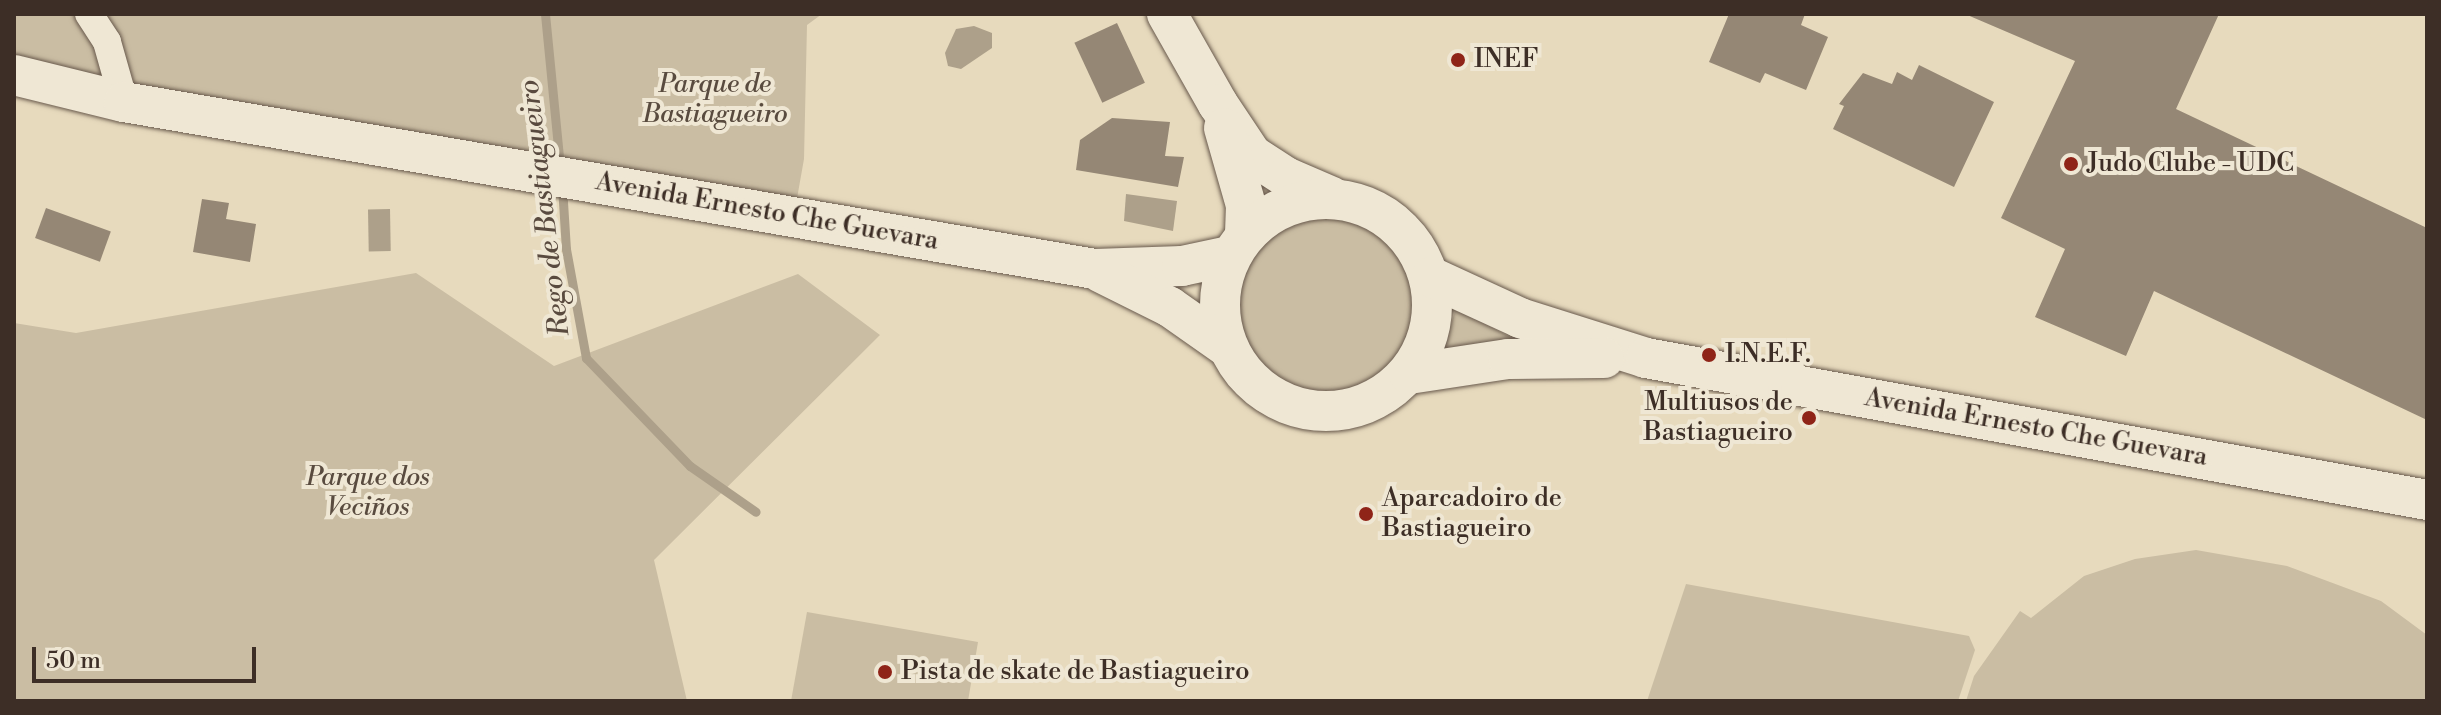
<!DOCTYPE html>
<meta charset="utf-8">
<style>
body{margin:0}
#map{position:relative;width:2441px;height:715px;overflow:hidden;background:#e7dabd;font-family:"Libre Bodoni",serif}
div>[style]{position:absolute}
.green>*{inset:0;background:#cabda3}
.round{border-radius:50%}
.water>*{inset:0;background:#ada08a;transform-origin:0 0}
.stream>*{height:9px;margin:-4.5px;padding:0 4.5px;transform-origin:4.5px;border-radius:4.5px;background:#ada08a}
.building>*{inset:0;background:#958775;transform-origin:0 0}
.roads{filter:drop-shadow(0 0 2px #68594c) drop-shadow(0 0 2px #68594c)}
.street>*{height:28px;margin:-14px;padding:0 14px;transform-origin:14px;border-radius:14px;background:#efe7d4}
.secondary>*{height:40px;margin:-20px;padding:0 20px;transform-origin:20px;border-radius:20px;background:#efe7d4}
.secondary>.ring{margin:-20px;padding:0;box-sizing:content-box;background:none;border:40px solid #efe7d4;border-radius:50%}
.dots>*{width:22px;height:22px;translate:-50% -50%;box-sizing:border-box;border:4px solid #efe7d4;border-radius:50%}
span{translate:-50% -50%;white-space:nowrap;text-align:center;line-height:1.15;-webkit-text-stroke:8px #efe7d4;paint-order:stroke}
.poi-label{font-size:26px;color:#3d2e26}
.left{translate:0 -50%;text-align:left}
.right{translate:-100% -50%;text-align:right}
.park-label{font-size:26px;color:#594b3f;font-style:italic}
.street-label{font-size:26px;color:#3d2e26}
.water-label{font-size:28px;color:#594a3f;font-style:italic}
.frame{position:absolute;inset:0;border:16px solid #3d2e26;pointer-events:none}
.scale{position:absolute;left:32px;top:647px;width:224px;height:36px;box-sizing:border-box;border:4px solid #3d2e26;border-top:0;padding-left:10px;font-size:24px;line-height:28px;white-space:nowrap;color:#3d2e26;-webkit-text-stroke:6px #efe7d4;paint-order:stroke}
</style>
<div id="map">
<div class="green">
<div style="clip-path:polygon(14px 14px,822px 14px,807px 25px,804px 159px,796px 204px,134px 84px,14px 55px)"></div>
<div class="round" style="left:1235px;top:214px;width:180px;height:180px"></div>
<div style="clip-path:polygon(416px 273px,554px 366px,798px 274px,880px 335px,654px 560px,687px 701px,14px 701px,14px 323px,76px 333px)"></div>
<div style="clip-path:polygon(1456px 308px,1517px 341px,1443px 350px)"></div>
<div style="clip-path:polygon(2196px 550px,2287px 566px,2381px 601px,2427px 635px,2427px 701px,1966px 701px,1974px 676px,2020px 611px,2031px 618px,2084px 576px,2135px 559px)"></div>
<div style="clip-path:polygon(1686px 584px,1969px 636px,1975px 650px,1958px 701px,1647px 701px)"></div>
<div style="clip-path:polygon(807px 612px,978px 642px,968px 701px,791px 701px)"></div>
</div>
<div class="water">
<div style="clip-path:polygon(974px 26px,992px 33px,992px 48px,961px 69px,948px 66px,945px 53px,956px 29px)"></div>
<div style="clip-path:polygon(1126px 194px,1177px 201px,1173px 231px,1124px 221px)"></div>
<div style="left:390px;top:209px;width:42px;height:22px;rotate:89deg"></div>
</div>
<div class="stream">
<div style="left:545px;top:14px;width:154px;rotate:84.4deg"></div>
<div style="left:562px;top:186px;width:63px;rotate:86.4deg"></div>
<div style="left:566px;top:249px;width:111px;rotate:79.6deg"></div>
<div style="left:586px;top:358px;width:150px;rotate:46.1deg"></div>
<div style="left:690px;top:466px;width:80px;rotate:34.9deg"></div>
</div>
<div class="building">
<div style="clip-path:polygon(1729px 14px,1805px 14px,1801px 25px,1828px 37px,1806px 90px,1765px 73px,1760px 83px,1709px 62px)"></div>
<div style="clip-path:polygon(1965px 14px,2219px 14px,2176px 109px,2427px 228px,2427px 420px,2154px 291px,2126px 356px,2035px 317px,2065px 249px,2001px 218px,2075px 61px)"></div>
<div style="left:1117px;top:23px;width:66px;height:47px;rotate:65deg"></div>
<div style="clip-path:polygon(1919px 65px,1994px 102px,1954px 187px,1833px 129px,1844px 106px,1839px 104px,1863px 73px,1892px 84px,1897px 72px,1912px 80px)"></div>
<div style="clip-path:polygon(1112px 118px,1170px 122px,1165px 156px,1184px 157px,1178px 187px,1076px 170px,1080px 140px)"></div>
<div style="clip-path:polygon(202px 199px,229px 203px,226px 219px,256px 224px,250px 262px,193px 252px)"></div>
<div style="left:46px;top:208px;width:69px;height:32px;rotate:20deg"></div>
</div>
<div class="roads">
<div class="street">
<div style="left:89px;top:14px;width:33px;rotate:57deg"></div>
<div style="left:107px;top:42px;width:62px;rotate:74.2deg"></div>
</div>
<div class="secondary">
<div style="left:1167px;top:14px;width:103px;rotate:60.5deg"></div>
<div style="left:1218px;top:104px;width:61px;rotate:56.3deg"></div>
<div style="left:1252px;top:155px;width:40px;rotate:32.9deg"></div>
<div style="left:1286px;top:177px;width:50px;rotate:23.5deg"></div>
<div style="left:14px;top:75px;width:113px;rotate:13.8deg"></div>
<div style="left:124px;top:102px;width:985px;rotate:9.76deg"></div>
<div style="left:1095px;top:269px;width:87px;rotate:-2deg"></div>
<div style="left:1182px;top:266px;width:48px;rotate:-12deg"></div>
<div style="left:1224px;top:128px;width:80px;rotate:74.1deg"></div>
<div style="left:1246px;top:205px;width:28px;rotate:92deg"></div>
<div class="ring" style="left:1220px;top:199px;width:172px;height:172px"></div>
<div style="left:1100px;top:272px;width:78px;rotate:26.6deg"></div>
<div style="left:1170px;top:307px;width:70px;rotate:35.1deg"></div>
<div style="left:1431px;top:277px;width:98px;rotate:24.7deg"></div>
<div style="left:1520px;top:318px;width:132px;rotate:17.6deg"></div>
<div style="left:1646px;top:358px;width:794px;rotate:10.3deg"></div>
<div style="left:1409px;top:374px;width:100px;rotate:-8.6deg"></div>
<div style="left:1508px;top:359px;width:96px;rotate:-0.6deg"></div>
</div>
</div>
<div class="dots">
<div style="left:1458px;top:60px;background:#8f2418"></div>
<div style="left:2071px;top:164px;background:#8f2418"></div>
<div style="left:1709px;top:355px;background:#8f2418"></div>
<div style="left:1809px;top:418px;background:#8f2418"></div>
<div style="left:1366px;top:514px;background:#8f2418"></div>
<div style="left:885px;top:672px;background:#8f2418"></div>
</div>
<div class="poi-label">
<span class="left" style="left:1474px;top:60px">INEF</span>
<span class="left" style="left:2087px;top:164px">Judo Clube - UDC</span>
<span class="left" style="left:1725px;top:355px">I.N.E.F.</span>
<span class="right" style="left:1793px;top:418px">Multiusos de<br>Bastiagueiro</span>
<span class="left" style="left:1382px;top:514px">Aparcadoiro de<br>Bastiagueiro</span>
<span class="left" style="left:901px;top:672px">Pista de skate de Bastiagueiro</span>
</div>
<div class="park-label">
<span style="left:715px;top:100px">Parque de<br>Bastiagueiro</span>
<span style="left:368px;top:493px">Parque dos<br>Veciños</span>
</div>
<div class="street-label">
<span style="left:767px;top:212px;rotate:10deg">Avenida Ernesto Che Guevara</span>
<span style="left:2036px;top:428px;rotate:10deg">Avenida Ernesto Che Guevara</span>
</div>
<div class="water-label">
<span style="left:545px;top:208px;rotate:-97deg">Rego de Bastiagueiro</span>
</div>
<div class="frame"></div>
<div class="scale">50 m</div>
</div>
